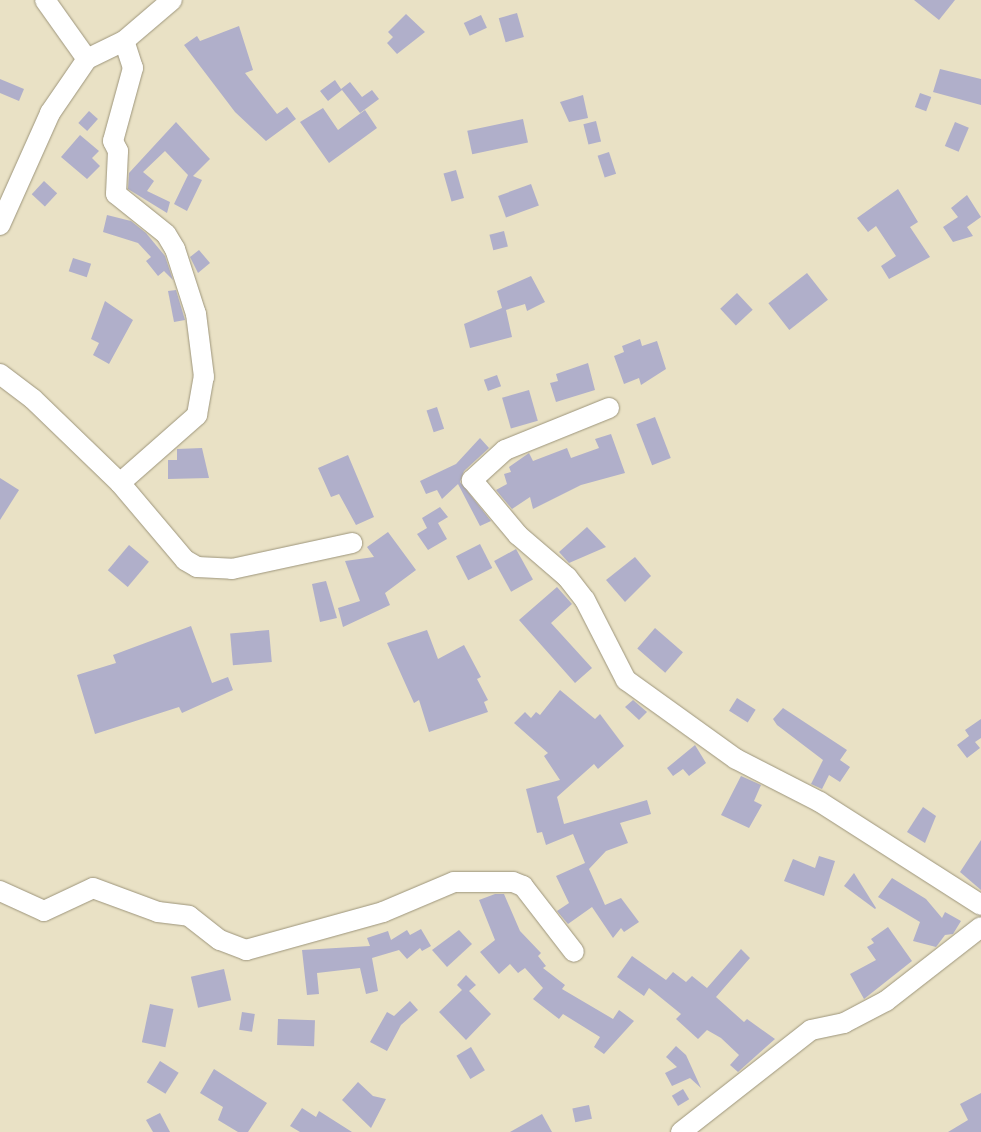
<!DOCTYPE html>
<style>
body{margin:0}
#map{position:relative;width:981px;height:1132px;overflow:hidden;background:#e9e1c5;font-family:Helvetica,sans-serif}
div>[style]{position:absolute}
.building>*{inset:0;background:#b0afca;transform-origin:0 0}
.roads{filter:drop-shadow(0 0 1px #9d957b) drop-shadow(0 0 1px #9d957b)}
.minor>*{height:20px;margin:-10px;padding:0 10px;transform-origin:10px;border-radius:10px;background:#fff}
span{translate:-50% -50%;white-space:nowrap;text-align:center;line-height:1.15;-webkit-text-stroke:5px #fff;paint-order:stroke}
</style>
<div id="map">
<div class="building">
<div style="clip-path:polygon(914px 0,955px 0,939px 20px)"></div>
<div style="left:517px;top:13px;width:25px;height:19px;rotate:74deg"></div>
<div style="clip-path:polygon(406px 14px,425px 32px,397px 54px,387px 43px,393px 37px,388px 32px)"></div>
<div style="left:481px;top:15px;width:14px;height:19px;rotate:65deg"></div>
<div style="clip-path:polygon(239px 26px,253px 70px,245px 73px,277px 114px,287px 107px,296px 119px,266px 141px,235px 112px,184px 45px,197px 36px,200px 41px)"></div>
<div style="clip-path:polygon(940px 69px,981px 79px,981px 105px,933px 92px)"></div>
<div style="clip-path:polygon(0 79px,24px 89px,19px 101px,0 93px)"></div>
<div style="clip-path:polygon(335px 80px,341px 89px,350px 82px,362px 97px,372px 90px,379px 99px,360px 113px,342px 90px,328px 101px,320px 91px)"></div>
<div style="left:920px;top:93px;width:12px;height:15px;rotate:20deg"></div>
<div style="clip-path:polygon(583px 95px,588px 118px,569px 122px,560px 102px)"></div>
<div style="clip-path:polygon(323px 108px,338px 130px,365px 110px,377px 128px,329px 163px,300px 122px)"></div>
<div style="left:89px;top:111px;width:12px;height:16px;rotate:42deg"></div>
<div style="left:523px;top:119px;width:24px;height:57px;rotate:78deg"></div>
<div style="left:596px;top:121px;width:21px;height:13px;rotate:76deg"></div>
<div style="clip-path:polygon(176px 122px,210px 159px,193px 176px,202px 180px,187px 211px,174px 204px,188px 175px,165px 151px,143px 172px,154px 181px,147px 191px,170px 202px,167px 213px,128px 189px,129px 173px)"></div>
<div style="left:955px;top:122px;width:15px;height:26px;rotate:23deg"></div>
<div style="clip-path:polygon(80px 135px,99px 151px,92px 158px,100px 166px,87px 179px,61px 157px)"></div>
<div style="left:609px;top:152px;width:23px;height:12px;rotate:72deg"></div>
<div style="left:456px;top:170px;width:29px;height:13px;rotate:74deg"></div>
<div style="left:44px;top:181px;width:18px;height:18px;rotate:43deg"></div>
<div style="left:531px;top:184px;width:23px;height:35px;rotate:70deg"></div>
<div style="clip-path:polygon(898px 189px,918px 222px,910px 227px,930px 257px,889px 279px,881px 266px,896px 256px,876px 226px,868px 232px,857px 218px)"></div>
<div style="clip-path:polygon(967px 195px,981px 217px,967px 227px,973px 236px,953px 242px,943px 227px,958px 217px,951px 208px)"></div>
<div style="clip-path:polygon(107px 215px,131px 221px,146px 233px,165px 256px,173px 280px,164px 271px,158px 276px,146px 261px,151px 257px,138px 243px,103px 232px)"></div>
<div style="left:504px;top:231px;width:16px;height:15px;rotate:76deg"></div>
<div style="clip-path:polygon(199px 250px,210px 263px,198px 273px,190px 257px)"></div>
<div style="left:73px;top:258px;width:19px;height:14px;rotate:18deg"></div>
<div style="left:807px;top:273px;width:34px;height:49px;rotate:52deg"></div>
<div style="clip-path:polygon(531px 276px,545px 302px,527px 311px,525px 304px,506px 310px,512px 337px,470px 348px,464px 324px,502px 308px,497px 291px)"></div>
<div style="clip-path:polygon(176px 290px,185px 320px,174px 322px,168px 291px)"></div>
<div style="left:737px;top:293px;width:23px;height:23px;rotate:47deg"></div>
<div style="clip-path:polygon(105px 301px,133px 320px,109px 364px,93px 355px,99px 343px,91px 339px)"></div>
<div style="clip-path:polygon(640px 339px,642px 346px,657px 341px,666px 369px,641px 385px,639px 378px,624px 384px,614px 356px,624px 352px,622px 346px)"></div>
<div style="clip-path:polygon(588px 363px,595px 390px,556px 402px,550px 383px,558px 381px,556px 374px)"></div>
<div style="left:497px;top:375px;width:12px;height:14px;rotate:70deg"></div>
<div style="left:529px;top:390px;width:32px;height:28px;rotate:74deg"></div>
<div style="left:437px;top:407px;width:23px;height:11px;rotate:72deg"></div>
<div style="left:655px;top:417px;width:44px;height:20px;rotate:69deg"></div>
<div style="clip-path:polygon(611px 434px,625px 473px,581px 485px,533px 509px,530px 497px,512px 509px,496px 490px,507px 484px,504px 474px,511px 472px,509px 467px,529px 453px,533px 461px,567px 448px,571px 458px,599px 448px,595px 439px)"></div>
<div style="clip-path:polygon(480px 438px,489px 448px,464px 471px,460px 482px,491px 521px,480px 526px,458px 484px,442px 499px,437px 490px,426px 494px,420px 481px,456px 464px)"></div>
<div style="clip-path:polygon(202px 448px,209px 478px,168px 479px,168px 460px,177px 460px,177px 449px)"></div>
<div style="clip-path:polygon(348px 455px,374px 517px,356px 525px,339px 494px,331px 497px,318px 468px)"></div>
<div style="clip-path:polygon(0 478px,19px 490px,0 520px)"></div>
<div style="clip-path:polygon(440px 507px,448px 517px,438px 523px,447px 539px,428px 550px,417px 534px,427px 528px,422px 518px)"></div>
<div style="clip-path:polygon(587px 527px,606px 547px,569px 563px,559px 552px)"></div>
<div style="clip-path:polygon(388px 532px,416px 570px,385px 593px,390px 605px,343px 627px,338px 608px,360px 601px,345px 561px,374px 557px,367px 547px)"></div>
<div style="left:480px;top:544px;width:27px;height:27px;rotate:63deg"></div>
<div style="left:129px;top:545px;width:26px;height:33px;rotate:40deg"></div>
<div style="left:516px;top:549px;width:35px;height:25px;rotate:61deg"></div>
<div style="clip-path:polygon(635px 557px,651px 576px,625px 602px,606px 580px)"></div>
<div style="clip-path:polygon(326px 581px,337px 618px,320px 622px,312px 584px)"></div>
<div style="clip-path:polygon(557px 587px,572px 604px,551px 623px,592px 668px,575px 683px,519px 620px)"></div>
<div style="clip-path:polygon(191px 626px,212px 683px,228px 677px,233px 690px,182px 713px,179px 707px,95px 734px,77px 675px,116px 663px,113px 655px)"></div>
<div style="left:655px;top:628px;width:37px;height:27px;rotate:41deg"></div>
<div style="left:269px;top:630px;width:32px;height:39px;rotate:85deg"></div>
<div style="clip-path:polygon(427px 630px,438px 659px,464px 645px,481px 677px,477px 679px,488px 700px,484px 702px,488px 712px,429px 732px,419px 700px,414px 703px,387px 643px)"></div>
<div style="clip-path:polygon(560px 690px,595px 719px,600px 714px,624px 746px,598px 769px,594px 764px,557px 797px,564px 824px,647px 800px,651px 814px,620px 823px,628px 843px,606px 851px,589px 869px,605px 905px,621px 898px,639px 922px,624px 932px,621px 928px,613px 938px,592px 907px,568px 924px,557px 911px,569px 903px,556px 876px,585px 863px,573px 834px,546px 845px,542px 832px,537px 833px,526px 789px,560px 780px,544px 756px,548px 753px,514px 723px,525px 712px,531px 718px,536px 712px,540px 715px)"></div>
<div style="left:737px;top:698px;width:22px;height:15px;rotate:32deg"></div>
<div style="clip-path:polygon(633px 700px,647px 712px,639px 720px,625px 707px)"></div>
<div style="clip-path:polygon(783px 708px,847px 750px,840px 760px,850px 767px,840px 782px,829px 775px,822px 789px,811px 784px,823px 760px,777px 725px,773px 719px)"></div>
<div style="clip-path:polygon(981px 719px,981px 738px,975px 742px,980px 748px,967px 758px,957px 745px,969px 736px,965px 730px)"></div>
<div style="clip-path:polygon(695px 745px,706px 763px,689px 776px,683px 769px,673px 776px,667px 768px)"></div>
<div style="clip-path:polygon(741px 776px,761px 785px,754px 801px,762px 805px,749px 828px,721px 815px)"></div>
<div style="clip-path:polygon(923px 807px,936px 816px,925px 843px,907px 832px)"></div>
<div style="clip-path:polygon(981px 840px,981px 890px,960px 872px)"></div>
<div style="clip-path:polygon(819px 856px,835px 861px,824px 896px,784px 881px,793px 859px,815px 868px)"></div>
<div style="clip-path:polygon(854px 873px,876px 908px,875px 909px,844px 886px)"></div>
<div style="clip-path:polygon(892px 878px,926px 899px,942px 918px,945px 912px,961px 921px,953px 934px,945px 935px,936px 947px,913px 941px,920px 922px,878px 897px)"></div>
<div style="clip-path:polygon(495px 894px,504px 894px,520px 931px,541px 953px,538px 956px,546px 966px,543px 968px,565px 985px,562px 989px,613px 1019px,619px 1010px,634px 1021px,604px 1054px,594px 1047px,600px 1037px,563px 1014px,559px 1019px,533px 999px,543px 988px,525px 968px,518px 973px,510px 964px,499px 974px,480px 952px,495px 940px,479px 900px)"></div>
<div style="clip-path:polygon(888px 927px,912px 961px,864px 999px,850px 974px,876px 960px,867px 947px,874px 943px,871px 939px)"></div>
<div style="clip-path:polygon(421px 929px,431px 946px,422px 951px,420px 948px,407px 959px,399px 950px,372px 958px,378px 991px,366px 994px,360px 968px,317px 973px,319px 994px,307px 995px,302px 950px,370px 946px,367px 938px,388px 931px,391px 940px,407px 930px,410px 935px)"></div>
<div style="clip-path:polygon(459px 930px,472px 944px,447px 967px,432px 950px)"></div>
<div style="clip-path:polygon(741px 949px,750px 958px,716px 997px,744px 1022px,747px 1019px,775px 1039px,738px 1072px,730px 1065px,739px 1055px,721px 1038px,707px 1030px,698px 1039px,676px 1019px,681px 1014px,649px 988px,644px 996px,617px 977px,632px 956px,666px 980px,673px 972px,686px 982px,692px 976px,707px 988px)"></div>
<div style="left:224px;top:969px;width:32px;height:34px;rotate:77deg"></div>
<div style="clip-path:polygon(466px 975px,476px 985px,469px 991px,491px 1014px,466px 1040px,439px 1012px,462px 990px,457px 985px)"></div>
<div style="clip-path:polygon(410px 1001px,418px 1010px,401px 1025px,387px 1051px,370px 1042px,387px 1012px,394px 1016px)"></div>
<div style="left:150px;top:1004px;width:24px;height:39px;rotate:12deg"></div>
<div style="left:242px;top:1012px;width:13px;height:18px;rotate:9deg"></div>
<div style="left:278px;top:1019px;width:37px;height:26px;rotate:2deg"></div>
<div style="clip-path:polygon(676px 1046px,686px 1055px,701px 1088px,690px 1078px,672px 1086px,665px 1073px,677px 1067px,666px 1057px)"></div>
<div style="left:471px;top:1047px;width:27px;height:17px;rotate:59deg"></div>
<div style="left:160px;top:1061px;width:22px;height:25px;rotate:32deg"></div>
<div style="clip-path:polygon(214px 1069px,267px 1103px,248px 1132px,238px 1132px,218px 1120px,223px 1107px,200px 1093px)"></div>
<div style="clip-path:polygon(358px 1082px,373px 1096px,386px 1099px,371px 1128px,342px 1100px)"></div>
<div style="left:683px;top:1089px;width:12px;height:13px;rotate:59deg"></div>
<div style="clip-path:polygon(981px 1093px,981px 1132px,948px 1132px,968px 1120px,960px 1104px)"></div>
<div style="left:589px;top:1105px;width:14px;height:17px;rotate:78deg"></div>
<div style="clip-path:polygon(302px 1108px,316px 1117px,319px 1111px,352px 1132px,300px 1132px,290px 1126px)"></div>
<div style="clip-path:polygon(160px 1113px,170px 1132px,153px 1132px,146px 1120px)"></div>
<div style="clip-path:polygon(542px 1114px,552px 1132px,510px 1132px)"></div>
</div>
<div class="roads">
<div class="minor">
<div style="left:45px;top:0;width:72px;rotate:54.6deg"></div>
<div style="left:0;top:225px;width:123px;rotate:-65.9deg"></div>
<div style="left:50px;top:113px;width:65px;rotate:-55.6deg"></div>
<div style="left:87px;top:59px;width:41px;rotate:-25.9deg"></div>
<div style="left:124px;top:41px;width:63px;rotate:-40.5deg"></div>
<div style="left:0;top:374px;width:41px;rotate:37.1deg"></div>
<div style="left:33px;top:399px;width:121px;rotate:44deg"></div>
<div style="left:120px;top:483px;width:101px;rotate:49.8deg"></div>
<div style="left:185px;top:560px;width:14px;rotate:30deg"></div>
<div style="left:197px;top:567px;width:35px;rotate:3deg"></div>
<div style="left:232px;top:569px;width:123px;rotate:-12.2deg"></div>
<div style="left:609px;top:408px;width:112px;rotate:158deg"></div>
<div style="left:505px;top:450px;width:45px;rotate:137.7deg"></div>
<div style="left:472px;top:480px;width:72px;rotate:50.1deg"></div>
<div style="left:518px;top:535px;width:65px;rotate:40.6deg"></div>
<div style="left:567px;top:577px;width:29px;rotate:52deg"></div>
<div style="left:585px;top:600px;width:90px;rotate:62.9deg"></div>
<div style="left:626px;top:680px;width:135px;rotate:35.7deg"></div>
<div style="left:736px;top:759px;width:94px;rotate:27.1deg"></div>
<div style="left:820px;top:802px;width:191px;rotate:32.6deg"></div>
<div style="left:120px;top:483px;width:103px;rotate:-41.4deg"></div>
<div style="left:197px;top:415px;width:39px;rotate:-80deg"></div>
<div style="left:204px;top:377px;width:64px;rotate:-97.2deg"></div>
<div style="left:196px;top:314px;width:68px;rotate:-107.9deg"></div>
<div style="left:175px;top:249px;width:17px;rotate:-121deg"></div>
<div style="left:166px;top:234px;width:64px;rotate:-141.3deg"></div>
<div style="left:116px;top:194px;width:43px;rotate:-87.3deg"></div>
<div style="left:118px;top:151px;width:11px;rotate:-117deg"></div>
<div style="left:113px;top:141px;width:76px;rotate:-74.7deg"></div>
<div style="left:133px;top:68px;width:28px;rotate:-108deg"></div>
<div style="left:0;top:891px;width:48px;rotate:24.4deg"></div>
<div style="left:44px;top:911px;width:54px;rotate:-25.1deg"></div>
<div style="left:93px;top:888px;width:69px;rotate:20.3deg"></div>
<div style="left:158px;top:912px;width:31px;rotate:7deg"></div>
<div style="left:189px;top:916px;width:39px;rotate:38deg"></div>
<div style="left:220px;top:940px;width:28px;rotate:21deg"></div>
<div style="left:246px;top:950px;width:142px;rotate:-15.5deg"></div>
<div style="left:383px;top:912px;width:77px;rotate:-22.9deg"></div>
<div style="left:454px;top:882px;width:59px"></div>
<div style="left:513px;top:882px;width:11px;rotate:22deg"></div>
<div style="left:523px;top:886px;width:83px;rotate:52.3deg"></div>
<div style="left:681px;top:1132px;width:165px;rotate:-38.1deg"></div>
<div style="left:811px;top:1030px;width:34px;rotate:-12deg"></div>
<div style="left:844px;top:1023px;width:47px;rotate:-27.6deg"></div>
<div style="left:886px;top:1001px;width:120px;rotate:-37.9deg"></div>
</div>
</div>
</div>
